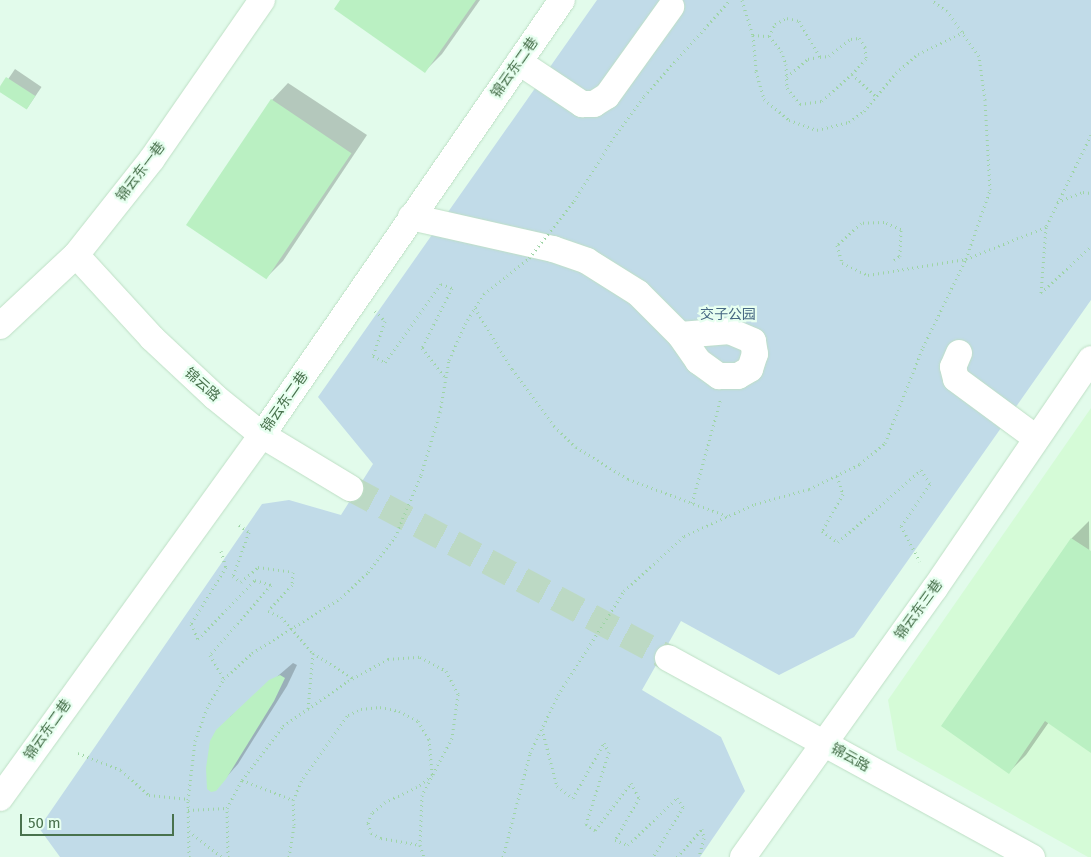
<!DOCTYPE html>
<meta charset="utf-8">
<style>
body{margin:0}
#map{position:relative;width:1091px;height:857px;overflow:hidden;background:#e2fbeb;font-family:"Fira Sans","Noto Sans SC",sans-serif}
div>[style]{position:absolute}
.commercial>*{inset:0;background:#d5fbd7}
.green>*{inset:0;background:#c1dbe8}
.shadow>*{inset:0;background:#0003;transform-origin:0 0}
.building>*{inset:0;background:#baf0c2;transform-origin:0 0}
.minor-tunnel>*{height:26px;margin-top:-13px;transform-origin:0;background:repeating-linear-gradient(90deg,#bcd9c4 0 26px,transparent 0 39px)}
.path>*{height:3px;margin-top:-1.5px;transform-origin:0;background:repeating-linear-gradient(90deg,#9ed4a5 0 1px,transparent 0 5px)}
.roads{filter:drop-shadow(0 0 1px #bedfc5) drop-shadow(0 0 1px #bedfc5)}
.minor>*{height:26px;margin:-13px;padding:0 13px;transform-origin:13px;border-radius:13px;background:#fff}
.path-bridge>*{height:3px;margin-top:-1.5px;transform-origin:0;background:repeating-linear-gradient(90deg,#9ed4a5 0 1px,transparent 0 5px)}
span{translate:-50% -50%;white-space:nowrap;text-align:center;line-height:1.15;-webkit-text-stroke:4.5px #e7fff0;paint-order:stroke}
.street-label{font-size:14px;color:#49724d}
.park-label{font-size:14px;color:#476883}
.scale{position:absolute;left:20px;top:814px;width:154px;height:22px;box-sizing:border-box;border:2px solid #49724d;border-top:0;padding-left:6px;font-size:15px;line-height:18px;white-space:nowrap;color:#49724d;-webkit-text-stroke:4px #e7fff0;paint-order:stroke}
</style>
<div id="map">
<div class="commercial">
<div style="clip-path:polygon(1091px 408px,1091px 857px,1088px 857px,897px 750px,888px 700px)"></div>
</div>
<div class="green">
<div style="clip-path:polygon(597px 0,1091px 0,1091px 300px,854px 637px,779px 675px,681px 621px,642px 690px,721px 737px,745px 791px,700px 857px,60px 857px,39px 828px,262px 504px,289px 500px,341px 515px,373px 464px,318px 397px)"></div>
</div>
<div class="shadow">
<div style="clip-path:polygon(342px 0,480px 0,442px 54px,425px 71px)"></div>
<div style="left:15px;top:69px;width:32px;height:26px;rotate:34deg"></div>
<div style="clip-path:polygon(288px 83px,367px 135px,283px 261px,266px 278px,272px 100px)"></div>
<div style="clip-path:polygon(1089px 521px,1091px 751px,1049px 722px,1026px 755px,1009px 772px,942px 726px,1072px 538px)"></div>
<div style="clip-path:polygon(293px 663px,297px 665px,287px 686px,238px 764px,215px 790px,230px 717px)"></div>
</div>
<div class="building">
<div style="clip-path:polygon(340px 0,476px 0,425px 73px,334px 9px)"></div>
<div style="left:6px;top:77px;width:35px;height:16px;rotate:33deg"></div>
<div style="left:271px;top:99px;width:97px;height:152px;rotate:34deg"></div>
<div style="clip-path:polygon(1071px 538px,1091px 551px,1091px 753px,1045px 721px,1009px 774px,941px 726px)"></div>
<div style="clip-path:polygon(280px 675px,285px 678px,274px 701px,226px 779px,216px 791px,211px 792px,207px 789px,206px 768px,210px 741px,216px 730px,269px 680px)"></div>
</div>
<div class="minor-tunnel">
<div style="left:350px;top:488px;width:361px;rotate:28.1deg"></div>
</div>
<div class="path">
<div style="left:742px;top:0;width:37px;rotate:73deg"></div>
<div style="left:753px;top:35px;width:36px;rotate:85deg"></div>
<div style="left:756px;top:71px;width:29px;rotate:74deg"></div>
<div style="left:764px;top:99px;width:33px;rotate:40deg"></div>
<div style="left:789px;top:120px;width:30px;rotate:20deg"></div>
<div style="left:817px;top:130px;width:33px;rotate:-14deg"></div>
<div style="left:849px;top:122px;width:19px;rotate:-36deg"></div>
<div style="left:864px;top:111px;width:50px;rotate:-49.9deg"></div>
<div style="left:896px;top:73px;width:29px;rotate:-41deg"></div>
<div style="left:918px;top:54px;width:51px;rotate:-25.6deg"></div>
<div style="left:753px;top:35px;width:16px;rotate:4deg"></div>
<div style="left:769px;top:36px;width:19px;rotate:51deg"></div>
<div style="left:781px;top:51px;width:14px;rotate:69deg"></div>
<div style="left:786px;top:64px;width:24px;rotate:88deg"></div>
<div style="left:787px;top:88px;width:21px;rotate:51deg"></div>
<div style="left:800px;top:104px;width:22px;rotate:-8deg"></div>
<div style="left:822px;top:101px;width:40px;rotate:-42deg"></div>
<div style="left:852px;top:74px;width:34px;rotate:43deg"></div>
<div style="left:769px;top:36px;width:13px;rotate:-63deg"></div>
<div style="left:775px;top:24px;width:13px;rotate:-27deg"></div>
<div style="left:787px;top:18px;width:12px;rotate:14deg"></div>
<div style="left:799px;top:21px;width:42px;rotate:59.7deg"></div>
<div style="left:820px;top:57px;width:9px;rotate:-6deg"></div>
<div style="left:829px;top:56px;width:28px;rotate:-38deg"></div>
<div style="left:851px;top:39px;width:8px;rotate:-7deg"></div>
<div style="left:859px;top:38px;width:11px;rotate:56deg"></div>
<div style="left:865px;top:47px;width:12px;rotate:85deg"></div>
<div style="left:866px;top:59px;width:21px;rotate:133deg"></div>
<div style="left:787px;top:77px;width:28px;rotate:-41deg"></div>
<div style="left:808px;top:59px;width:10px;rotate:-11deg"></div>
<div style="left:1091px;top:135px;width:102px;rotate:116.1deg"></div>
<div style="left:1046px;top:227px;width:66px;rotate:94.3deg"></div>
<div style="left:1041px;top:293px;width:69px;rotate:-43.2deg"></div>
<div style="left:574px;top:201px;width:79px;rotate:-57.9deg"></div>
<div style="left:616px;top:134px;width:47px;rotate:-53.6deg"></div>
<div style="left:644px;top:96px;width:129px;rotate:-48.1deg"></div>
<div style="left:1057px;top:202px;width:28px;rotate:-21deg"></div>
<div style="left:1083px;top:192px;width:8px;rotate:7deg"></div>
<div style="left:894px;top:260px;width:7px;rotate:-34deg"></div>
<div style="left:900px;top:256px;width:27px;rotate:-88deg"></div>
<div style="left:901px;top:229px;width:18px;rotate:-158deg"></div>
<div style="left:884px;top:222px;width:23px;rotate:178deg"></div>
<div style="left:861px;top:223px;width:33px;rotate:137deg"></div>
<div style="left:837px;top:245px;width:19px;rotate:74deg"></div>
<div style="left:842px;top:263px;width:29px;rotate:25deg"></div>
<div style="left:868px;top:275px;width:99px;rotate:-9.3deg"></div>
<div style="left:966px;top:259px;width:86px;rotate:-21.8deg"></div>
<div style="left:475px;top:308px;width:71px;rotate:58.8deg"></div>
<div style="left:512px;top:369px;width:71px;rotate:53.6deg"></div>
<div style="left:554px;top:426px;width:30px;rotate:44deg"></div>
<div style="left:576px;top:447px;width:61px;rotate:31.6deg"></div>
<div style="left:628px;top:479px;width:106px;rotate:20.5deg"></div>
<div style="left:375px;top:311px;width:14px;rotate:45deg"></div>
<div style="left:385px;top:321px;width:37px;rotate:109deg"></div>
<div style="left:373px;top:356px;width:13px;rotate:27deg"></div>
<div style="left:385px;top:362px;width:96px;rotate:-54.3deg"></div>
<div style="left:441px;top:284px;width:12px;rotate:20deg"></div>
<div style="left:452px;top:288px;width:67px;rotate:116.6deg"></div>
<div style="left:422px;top:348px;width:36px;rotate:52deg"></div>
<div style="left:837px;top:476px;width:19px;rotate:72deg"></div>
<div style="left:843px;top:494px;width:43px;rotate:119.6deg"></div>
<div style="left:822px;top:531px;width:19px;rotate:35deg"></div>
<div style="left:838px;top:542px;width:110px;rotate:-40.9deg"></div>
<div style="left:921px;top:470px;width:17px;rotate:57deg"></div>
<div style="left:930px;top:484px;width:51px;rotate:124.6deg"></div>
<div style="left:901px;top:526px;width:40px;rotate:62deg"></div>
<div style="left:692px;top:503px;width:109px;rotate:-74.6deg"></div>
<div style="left:239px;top:525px;width:12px;rotate:35deg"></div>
<div style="left:249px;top:532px;width:47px;rotate:110deg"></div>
<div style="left:233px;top:576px;width:10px;rotate:37deg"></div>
<div style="left:241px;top:582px;width:23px;rotate:-41deg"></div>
<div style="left:258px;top:567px;width:35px;rotate:8deg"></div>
<div style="left:293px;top:572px;width:13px;rotate:94deg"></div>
<div style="left:292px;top:585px;width:35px;rotate:133deg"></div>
<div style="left:268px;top:611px;width:14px;rotate:25deg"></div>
<div style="left:281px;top:617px;width:48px;rotate:48.4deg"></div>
<div style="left:313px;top:653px;width:56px;rotate:95.1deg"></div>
<div style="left:221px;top:551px;width:17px;rotate:73deg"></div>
<div style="left:226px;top:567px;width:67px;rotate:121.6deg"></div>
<div style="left:191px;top:624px;width:17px;rotate:65deg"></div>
<div style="left:198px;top:639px;width:82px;rotate:-46deg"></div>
<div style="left:255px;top:580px;width:17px;rotate:17deg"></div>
<div style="left:271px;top:585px;width:93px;rotate:131.1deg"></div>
<div style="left:210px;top:655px;width:28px;rotate:60deg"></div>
<div style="left:313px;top:653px;width:47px;rotate:32deg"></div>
<div style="left:542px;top:729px;width:59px;rotate:75.3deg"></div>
<div style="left:557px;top:786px;width:20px;rotate:37deg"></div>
<div style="left:573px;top:798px;width:63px;rotate:-60.6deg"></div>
<div style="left:604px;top:743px;width:10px;rotate:61deg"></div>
<div style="left:609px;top:752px;width:76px;rotate:107.7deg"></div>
<div style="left:586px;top:824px;width:11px;rotate:34deg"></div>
<div style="left:595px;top:830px;width:59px;rotate:-52.5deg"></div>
<div style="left:631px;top:783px;width:17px;rotate:62deg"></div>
<div style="left:639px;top:798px;width:48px;rotate:119.7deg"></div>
<div style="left:615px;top:840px;width:14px;rotate:21deg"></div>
<div style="left:628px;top:845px;width:68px;rotate:-43.8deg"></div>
<div style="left:677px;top:798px;width:11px;rotate:56deg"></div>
<div style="left:683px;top:807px;width:58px;rotate:121deg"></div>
<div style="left:78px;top:753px;width:46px;rotate:21.6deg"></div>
<div style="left:121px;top:770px;width:38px;rotate:42deg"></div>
<div style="left:149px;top:795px;width:40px;rotate:5.7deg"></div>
<div style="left:242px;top:780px;width:55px;rotate:21.4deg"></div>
<div style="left:188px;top:810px;width:39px;rotate:-3deg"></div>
<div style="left:189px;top:831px;width:42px;rotate:38.2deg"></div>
<div style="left:189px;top:857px;width:57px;rotate:-91deg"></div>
<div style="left:188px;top:800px;width:59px;rotate:-83.2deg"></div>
<div style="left:195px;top:741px;width:35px;rotate:-70deg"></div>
<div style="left:207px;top:708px;width:34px;rotate:-60deg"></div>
<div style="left:224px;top:679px;width:38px;rotate:-43deg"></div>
<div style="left:252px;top:653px;width:105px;rotate:-31.7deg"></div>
<div style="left:341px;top:598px;width:37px;rotate:-44deg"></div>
<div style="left:368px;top:572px;width:44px;rotate:-52.4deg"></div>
<div style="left:395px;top:537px;width:67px;rotate:-67.2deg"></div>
<div style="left:421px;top:475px;width:66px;rotate:-73.2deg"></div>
<div style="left:440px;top:412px;width:53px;rotate:-80.2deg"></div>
<div style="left:449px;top:360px;width:39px;rotate:-66deg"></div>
<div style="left:465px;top:324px;width:36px;rotate:-58deg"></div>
<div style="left:484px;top:294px;width:29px;rotate:-38deg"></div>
<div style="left:228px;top:857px;width:49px;rotate:-91.2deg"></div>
<div style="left:227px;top:808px;width:32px;rotate:-62deg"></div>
<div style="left:242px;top:780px;width:68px;rotate:-52.8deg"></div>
<div style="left:283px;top:726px;width:79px;rotate:-34.7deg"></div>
<div style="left:348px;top:681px;width:46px;rotate:-28.8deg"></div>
<div style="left:388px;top:659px;width:32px;rotate:-4deg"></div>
<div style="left:420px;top:657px;width:30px;rotate:28deg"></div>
<div style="left:446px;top:671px;width:26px;rotate:62deg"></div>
<div style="left:458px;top:694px;width:44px;rotate:97.8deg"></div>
<div style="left:452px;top:738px;width:64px;rotate:117.8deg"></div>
<div style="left:422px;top:795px;width:50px;rotate:92.3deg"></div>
<div style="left:420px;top:845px;width:13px;rotate:72deg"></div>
<div style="left:289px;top:857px;width:32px;rotate:-81deg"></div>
<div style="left:294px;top:825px;width:25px;rotate:-92deg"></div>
<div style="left:293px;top:800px;width:24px;rotate:-66deg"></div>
<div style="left:303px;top:778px;width:77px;rotate:-54.5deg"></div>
<div style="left:348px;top:715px;width:14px;rotate:-25deg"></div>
<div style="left:361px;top:709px;width:19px;rotate:-6deg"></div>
<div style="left:380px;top:707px;width:19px;rotate:12deg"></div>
<div style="left:399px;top:711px;width:21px;rotate:28deg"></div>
<div style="left:418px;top:721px;width:21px;rotate:59deg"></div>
<div style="left:429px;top:739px;width:36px;rotate:85deg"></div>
<div style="left:432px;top:775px;width:19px;rotate:141deg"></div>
<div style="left:417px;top:787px;width:35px;rotate:155deg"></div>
<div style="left:385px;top:802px;width:17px;rotate:140deg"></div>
<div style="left:372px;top:813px;width:11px;rotate:112deg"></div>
<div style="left:368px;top:823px;width:10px;rotate:73deg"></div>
<div style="left:371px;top:833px;width:11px;rotate:27deg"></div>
<div style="left:381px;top:838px;width:40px;rotate:10deg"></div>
<div style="left:503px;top:857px;width:107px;rotate:-75.4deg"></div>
<div style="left:530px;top:753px;width:64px;rotate:-64.2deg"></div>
<div style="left:558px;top:695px;width:123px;rotate:-57.6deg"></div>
<div style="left:624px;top:591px;width:81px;rotate:-42.5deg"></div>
<div style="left:684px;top:536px;width:78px;rotate:-24.3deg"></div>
<div style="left:755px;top:504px;width:56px;rotate:-15.5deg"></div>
<div style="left:809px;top:489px;width:57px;rotate:-26.1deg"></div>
<div style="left:860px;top:464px;width:33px;rotate:-40deg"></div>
<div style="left:885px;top:443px;width:103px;rotate:-68.4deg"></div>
<div style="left:923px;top:347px;width:98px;rotate:-64deg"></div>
<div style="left:966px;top:259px;width:73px;rotate:-70.8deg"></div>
<div style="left:990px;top:190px;width:90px;rotate:-93.2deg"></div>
<div style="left:985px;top:100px;width:44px;rotate:-97.8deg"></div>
<div style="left:979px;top:56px;width:55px;rotate:-125.4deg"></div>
<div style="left:947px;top:11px;width:19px;rotate:-145deg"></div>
<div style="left:677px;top:857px;width:38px;rotate:-48deg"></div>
<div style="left:702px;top:829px;width:9px;rotate:77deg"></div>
<div style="left:704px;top:838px;width:20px;rotate:105deg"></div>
</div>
<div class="roads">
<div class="minor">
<div style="left:519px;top:62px;width:76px;rotate:33.7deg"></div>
<div style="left:582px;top:104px;width:12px"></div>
<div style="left:594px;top:104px;width:15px;rotate:-32deg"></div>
<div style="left:607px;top:96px;width:110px;rotate:-54.3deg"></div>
<div style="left:411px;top:217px;width:146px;rotate:12.7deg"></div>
<div style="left:553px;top:249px;width:36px;rotate:19deg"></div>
<div style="left:587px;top:261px;width:60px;rotate:32.1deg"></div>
<div style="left:638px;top:293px;width:59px;rotate:45deg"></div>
<div style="left:680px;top:335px;width:32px;rotate:55deg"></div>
<div style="left:698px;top:361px;width:26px;rotate:36deg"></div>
<div style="left:719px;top:376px;width:19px"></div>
<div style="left:738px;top:376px;width:14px;rotate:-30deg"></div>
<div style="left:750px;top:369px;width:16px;rotate:-72deg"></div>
<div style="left:755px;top:354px;width:13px;rotate:-99deg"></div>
<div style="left:753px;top:341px;width:25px;rotate:-157deg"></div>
<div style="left:730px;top:331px;width:50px;rotate:175.4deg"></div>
<div style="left:76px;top:255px;width:113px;rotate:47.5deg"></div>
<div style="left:152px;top:338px;width:86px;rotate:43.1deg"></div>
<div style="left:215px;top:397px;width:60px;rotate:39deg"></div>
<div style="left:262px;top:435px;width:103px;rotate:31.1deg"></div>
<div style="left:0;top:326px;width:104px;rotate:-43.1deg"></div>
<div style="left:76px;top:255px;width:122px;rotate:-51.6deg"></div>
<div style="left:152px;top:159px;width:193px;rotate:-55.3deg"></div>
<div style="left:959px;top:353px;width:15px;rotate:113deg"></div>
<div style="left:953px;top:367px;width:12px;rotate:76deg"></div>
<div style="left:956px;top:379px;width:99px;rotate:36.4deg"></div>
<div style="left:668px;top:658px;width:415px;rotate:28.7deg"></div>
<div style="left:0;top:798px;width:448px;rotate:-54.2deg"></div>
<div style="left:262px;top:435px;width:528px;rotate:-55.41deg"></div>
<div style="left:743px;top:857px;width:330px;rotate:-54.5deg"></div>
<div style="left:935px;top:588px;width:277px;rotate:-55.7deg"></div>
</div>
</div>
<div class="path-bridge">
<div style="left:507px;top:276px;width:28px;rotate:-39deg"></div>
<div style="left:529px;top:258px;width:73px;rotate:-51.7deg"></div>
</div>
<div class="street-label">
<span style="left:515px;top:68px;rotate:-55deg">锦云东二巷</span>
<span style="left:141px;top:172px;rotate:-53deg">锦云东一巷</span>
<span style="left:202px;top:385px;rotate:42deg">锦云路</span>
<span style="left:285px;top:402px;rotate:-55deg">锦云东二巷</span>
<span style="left:919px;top:610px;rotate:-54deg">锦云东三巷</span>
<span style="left:48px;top:730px;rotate:-55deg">锦云东二巷</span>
<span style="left:850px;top:758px;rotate:29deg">锦云路</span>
</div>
<div class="park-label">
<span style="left:728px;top:315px">交子公园</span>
</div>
<div class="scale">50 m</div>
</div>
